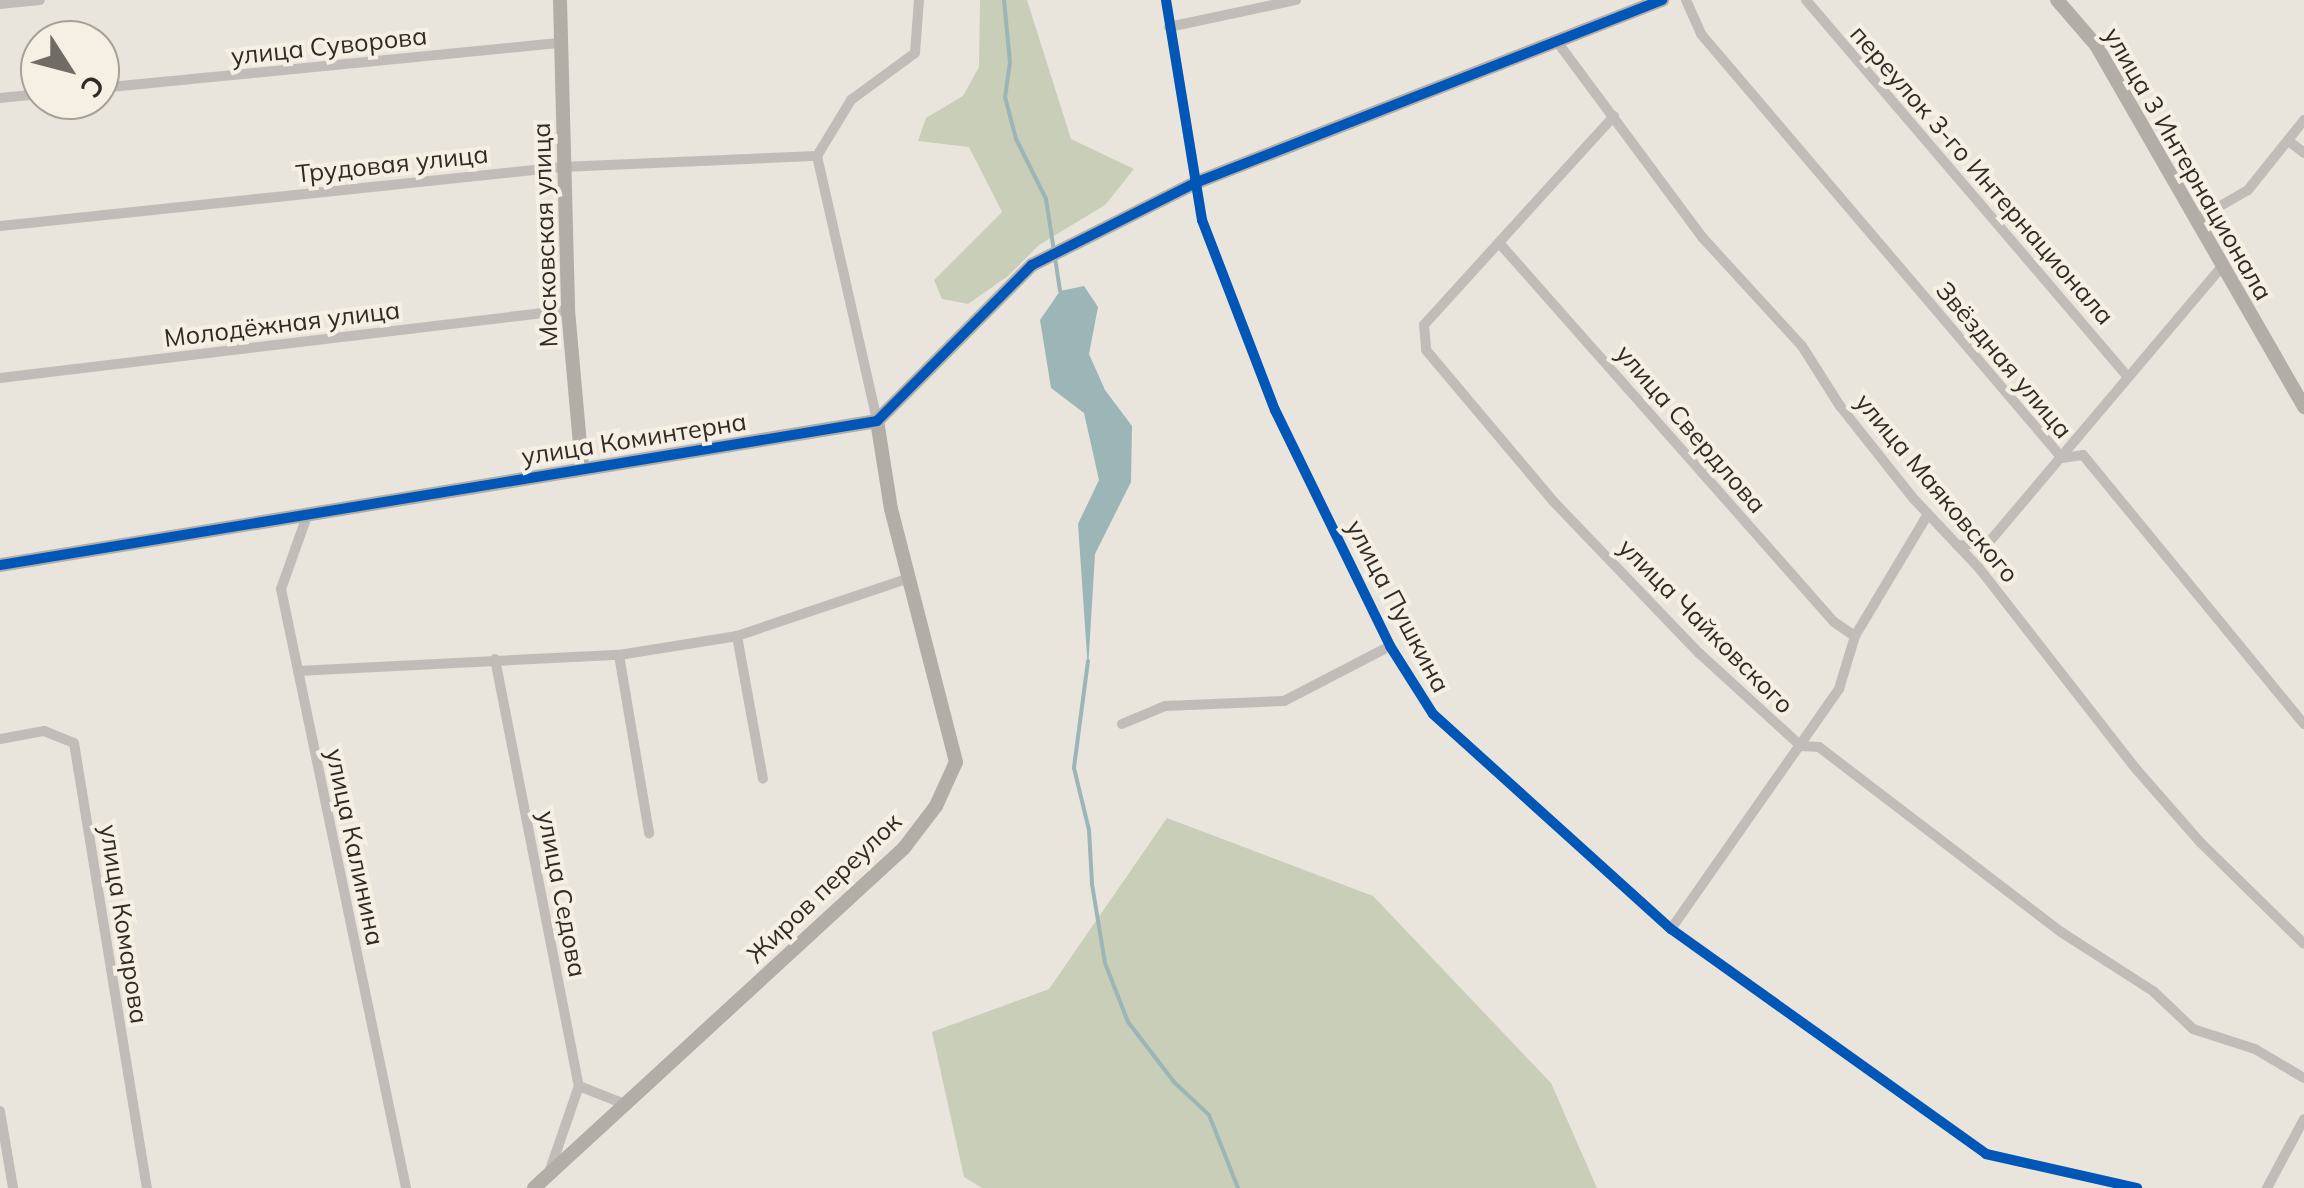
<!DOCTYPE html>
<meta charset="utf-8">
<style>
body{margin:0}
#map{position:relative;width:2304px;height:1188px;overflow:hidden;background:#e9e5dd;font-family:Mulish,sans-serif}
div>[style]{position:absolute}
.green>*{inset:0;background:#c8ceb8}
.water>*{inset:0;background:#9cb5b7}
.stream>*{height:4px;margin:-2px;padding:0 2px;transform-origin:2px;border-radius:2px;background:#9cb5b7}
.street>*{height:10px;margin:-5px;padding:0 5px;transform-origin:5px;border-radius:5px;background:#c1bcb7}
.secondary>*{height:14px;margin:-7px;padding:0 7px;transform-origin:7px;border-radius:7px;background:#b2ada7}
.cycleway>*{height:10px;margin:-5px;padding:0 5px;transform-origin:5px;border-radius:5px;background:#0057b8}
span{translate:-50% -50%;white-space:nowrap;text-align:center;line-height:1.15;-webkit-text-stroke:8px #f6efe4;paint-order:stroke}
.street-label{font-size:25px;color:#312a26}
.north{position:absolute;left:20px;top:20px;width:100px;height:100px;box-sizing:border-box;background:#f6efe4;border:2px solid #a7a098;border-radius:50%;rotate:126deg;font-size:28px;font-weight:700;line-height:40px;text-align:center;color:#312a26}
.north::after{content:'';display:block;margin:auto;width:35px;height:45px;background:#716b66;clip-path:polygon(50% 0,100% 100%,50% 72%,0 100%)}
</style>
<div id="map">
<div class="green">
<div style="clip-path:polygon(980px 0,1027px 0,1071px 139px,1134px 169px,1105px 205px,1039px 245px,1008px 276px,968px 304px,942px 299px,934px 280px,1002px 212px,969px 147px,918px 141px,926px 118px,963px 96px,979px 67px)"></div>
<div style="clip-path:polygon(1167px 818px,1373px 896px,1551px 1083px,1597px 1188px,982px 1188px,964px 1177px,932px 1032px,1049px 989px)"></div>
</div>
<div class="water">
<div style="clip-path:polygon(1084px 286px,1098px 307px,1089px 354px,1105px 390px,1132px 426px,1131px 482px,1095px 554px,1088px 670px,1078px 524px,1099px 480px,1084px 413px,1051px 388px,1040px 320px,1060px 291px)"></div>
</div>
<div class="stream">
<div style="left:1004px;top:0;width:62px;rotate:84.5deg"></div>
<div style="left:1010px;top:62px;width:35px;rotate:98deg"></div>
<div style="left:1005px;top:97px;width:43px;rotate:75.3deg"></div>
<div style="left:1016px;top:139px;width:67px;rotate:63.4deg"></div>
<div style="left:1046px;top:199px;width:93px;rotate:81.3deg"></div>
<div style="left:1088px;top:661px;width:108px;rotate:97.5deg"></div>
<div style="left:1074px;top:768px;width:64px;rotate:76.4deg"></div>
<div style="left:1089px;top:830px;width:54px;rotate:86.8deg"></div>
<div style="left:1092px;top:884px;width:80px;rotate:80.7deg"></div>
<div style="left:1105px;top:963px;width:63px;rotate:68.7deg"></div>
<div style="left:1128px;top:1022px;width:76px;rotate:52.5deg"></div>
<div style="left:1174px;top:1082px;width:48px;rotate:43.3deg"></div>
<div style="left:1209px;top:1115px;width:79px;rotate:68.3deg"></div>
</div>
<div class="street">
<div style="left:1166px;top:0;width:223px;rotate:80.7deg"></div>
<div style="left:1202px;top:220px;width:204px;rotate:69deg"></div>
<div style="left:1275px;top:410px;width:263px;rotate:64deg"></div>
<div style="left:1390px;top:646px;width:80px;rotate:57.7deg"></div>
<div style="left:1433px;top:714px;width:321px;rotate:42.1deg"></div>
<div style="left:1671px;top:929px;width:387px;rotate:35.5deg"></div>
<div style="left:1986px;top:1154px;width:155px;rotate:12.7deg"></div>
<div style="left:1686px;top:0;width:37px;rotate:66deg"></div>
<div style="left:1701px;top:34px;width:557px;rotate:49.59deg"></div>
<div style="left:2062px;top:458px;width:21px;rotate:-8deg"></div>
<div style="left:2083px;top:455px;width:348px;rotate:50.6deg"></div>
<div style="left:1806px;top:0;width:494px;rotate:49.5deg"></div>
<div style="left:0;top:4px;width:40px;rotate:-5.7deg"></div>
<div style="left:1169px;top:27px;width:130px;rotate:-12deg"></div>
<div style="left:1558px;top:43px;width:242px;rotate:53.4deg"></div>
<div style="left:1702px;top:237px;width:148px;rotate:47.5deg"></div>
<div style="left:1802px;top:346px;width:71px;rotate:57.7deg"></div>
<div style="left:1840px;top:406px;width:117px;rotate:51.6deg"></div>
<div style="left:1913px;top:498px;width:96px;rotate:46.7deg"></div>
<div style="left:1979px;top:568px;width:256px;rotate:52deg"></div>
<div style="left:2137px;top:770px;width:97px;rotate:48.8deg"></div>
<div style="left:2201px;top:843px;width:144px;rotate:44.4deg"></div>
<div style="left:100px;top:88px;width:463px;rotate:-5.6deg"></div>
<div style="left:0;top:98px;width:40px;rotate:-5.7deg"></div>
<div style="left:1614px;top:116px;width:282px;rotate:132.3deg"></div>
<div style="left:1424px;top:325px;width:25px;rotate:85deg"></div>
<div style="left:1426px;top:350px;width:197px;rotate:49.9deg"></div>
<div style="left:1553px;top:501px;width:211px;rotate:46.2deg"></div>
<div style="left:1699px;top:653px;width:138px;rotate:42.4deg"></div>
<div style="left:1801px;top:746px;width:18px;rotate:3deg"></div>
<div style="left:1819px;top:747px;width:305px;rotate:37.4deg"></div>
<div style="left:2061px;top:932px;width:109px;rotate:32.7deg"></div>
<div style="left:2153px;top:991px;width:55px;rotate:43.5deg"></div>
<div style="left:2193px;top:1029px;width:65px;rotate:17.9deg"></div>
<div style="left:2255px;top:1049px;width:57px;rotate:30.6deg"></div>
<div style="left:2290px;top:142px;width:18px;rotate:38deg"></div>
<div style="left:817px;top:156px;width:272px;rotate:77.2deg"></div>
<div style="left:817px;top:156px;width:66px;rotate:-58.7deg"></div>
<div style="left:851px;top:100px;width:79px;rotate:-36.3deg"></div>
<div style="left:915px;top:53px;width:53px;rotate:-85.7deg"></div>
<div style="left:2196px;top:220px;width:60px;rotate:-30deg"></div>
<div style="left:2248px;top:190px;width:90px;rotate:-51.3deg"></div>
<div style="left:0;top:226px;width:565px;rotate:-5.99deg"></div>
<div style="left:562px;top:167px;width:255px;rotate:-2.5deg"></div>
<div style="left:1501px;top:245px;width:503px;rotate:48.55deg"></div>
<div style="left:1834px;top:622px;width:25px;rotate:34deg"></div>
<div style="left:0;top:378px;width:572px;rotate:-6.83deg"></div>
<div style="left:307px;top:516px;width:77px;rotate:109.6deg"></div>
<div style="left:281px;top:589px;width:612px;rotate:78.21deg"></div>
<div style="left:1958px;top:546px;width:32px;rotate:-9deg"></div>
<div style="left:1990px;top:541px;width:360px;rotate:-49.8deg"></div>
<div style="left:737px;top:636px;width:145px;rotate:79.7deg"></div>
<div style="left:619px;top:655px;width:181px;rotate:80.4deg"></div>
<div style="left:495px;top:659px;width:435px;rotate:78.9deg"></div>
<div style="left:579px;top:1086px;width:52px;rotate:21.6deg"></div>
<div style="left:298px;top:671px;width:321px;rotate:-2.9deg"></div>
<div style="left:619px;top:655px;width:120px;rotate:-9.1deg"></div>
<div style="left:737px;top:636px;width:182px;rotate:-18.6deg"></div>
<div style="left:1122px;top:724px;width:47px;rotate:-22.7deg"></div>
<div style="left:1165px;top:706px;width:119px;rotate:-2.4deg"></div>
<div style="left:1284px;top:701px;width:119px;rotate:-27.4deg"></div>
<div style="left:0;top:739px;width:45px;rotate:-10.3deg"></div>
<div style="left:44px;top:731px;width:32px;rotate:22deg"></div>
<div style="left:74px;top:743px;width:451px;rotate:80.7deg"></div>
<div style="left:1671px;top:929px;width:293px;rotate:-55deg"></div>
<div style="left:1839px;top:689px;width:55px;rotate:-73.2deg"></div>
<div style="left:1855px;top:636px;width:142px;rotate:-59.1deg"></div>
<div style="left:0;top:1111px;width:78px;rotate:80.4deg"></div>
<div style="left:550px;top:1170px;width:89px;rotate:-71deg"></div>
<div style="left:2267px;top:1188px;width:78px;rotate:-61.8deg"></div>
</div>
<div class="secondary">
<div style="left:560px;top:0;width:310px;rotate:88.5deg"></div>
<div style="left:568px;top:310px;width:158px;rotate:84.9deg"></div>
<div style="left:2057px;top:0;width:60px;rotate:49.1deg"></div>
<div style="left:2096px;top:45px;width:418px;rotate:60.1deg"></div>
<div style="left:0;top:565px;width:889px;rotate:-9.32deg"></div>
<div style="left:877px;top:421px;width:220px;rotate:-45.2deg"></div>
<div style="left:1032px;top:265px;width:182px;rotate:-26.7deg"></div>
<div style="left:1195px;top:183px;width:502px;rotate:-21.4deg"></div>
<div style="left:534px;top:1188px;width:502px;rotate:-42.58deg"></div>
<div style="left:904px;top:848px;width:53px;rotate:-52.7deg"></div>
<div style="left:936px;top:806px;width:48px;rotate:-65.6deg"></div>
<div style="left:956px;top:762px;width:261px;rotate:-104.4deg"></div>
<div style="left:891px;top:509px;width:89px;rotate:-99deg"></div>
</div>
<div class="cycleway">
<div style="left:1166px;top:0;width:223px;rotate:80.7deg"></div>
<div style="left:1202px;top:220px;width:204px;rotate:69deg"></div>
<div style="left:1275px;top:410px;width:263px;rotate:64deg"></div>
<div style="left:1390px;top:646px;width:80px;rotate:57.7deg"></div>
<div style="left:1433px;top:714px;width:321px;rotate:42.1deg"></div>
<div style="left:1671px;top:929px;width:387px;rotate:35.5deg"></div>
<div style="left:1986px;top:1154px;width:155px;rotate:12.7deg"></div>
<div style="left:0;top:565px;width:889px;rotate:-9.32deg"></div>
<div style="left:877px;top:421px;width:220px;rotate:-45.2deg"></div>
<div style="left:1032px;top:265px;width:182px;rotate:-26.7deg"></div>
<div style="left:1195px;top:183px;width:502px;rotate:-21.4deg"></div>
</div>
<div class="street-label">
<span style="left:329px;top:46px;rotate:-6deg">улица Суворова</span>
<span style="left:392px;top:164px;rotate:-6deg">Трудовая улица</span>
<span style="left:2188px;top:164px;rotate:60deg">улица 3 Интернационала</span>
<span style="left:1982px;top:175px;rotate:49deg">переулок 3-го Интернационала</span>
<span style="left:545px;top:235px;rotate:-92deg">Московская улица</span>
<span style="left:282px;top:324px;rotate:-7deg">Молодёжная улица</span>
<span style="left:2004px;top:360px;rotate:50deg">Звёздная улица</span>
<span style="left:1691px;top:429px;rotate:49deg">улица Свердлова</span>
<span style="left:634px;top:439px;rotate:-9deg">улица Коминтерна</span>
<span style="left:1937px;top:488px;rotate:50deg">улица Маяковского</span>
<span style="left:1398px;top:606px;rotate:62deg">улица Пушкина</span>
<span style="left:1706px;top:626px;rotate:45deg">улица Чайковского</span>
<span style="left:355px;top:847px;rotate:78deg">улица Калинина</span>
<span style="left:824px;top:888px;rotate:-44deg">Жиров переулок</span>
<span style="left:562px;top:894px;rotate:79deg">улица Седова</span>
<span style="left:124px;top:924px;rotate:81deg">улица Комарова</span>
</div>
<div class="north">С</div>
</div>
